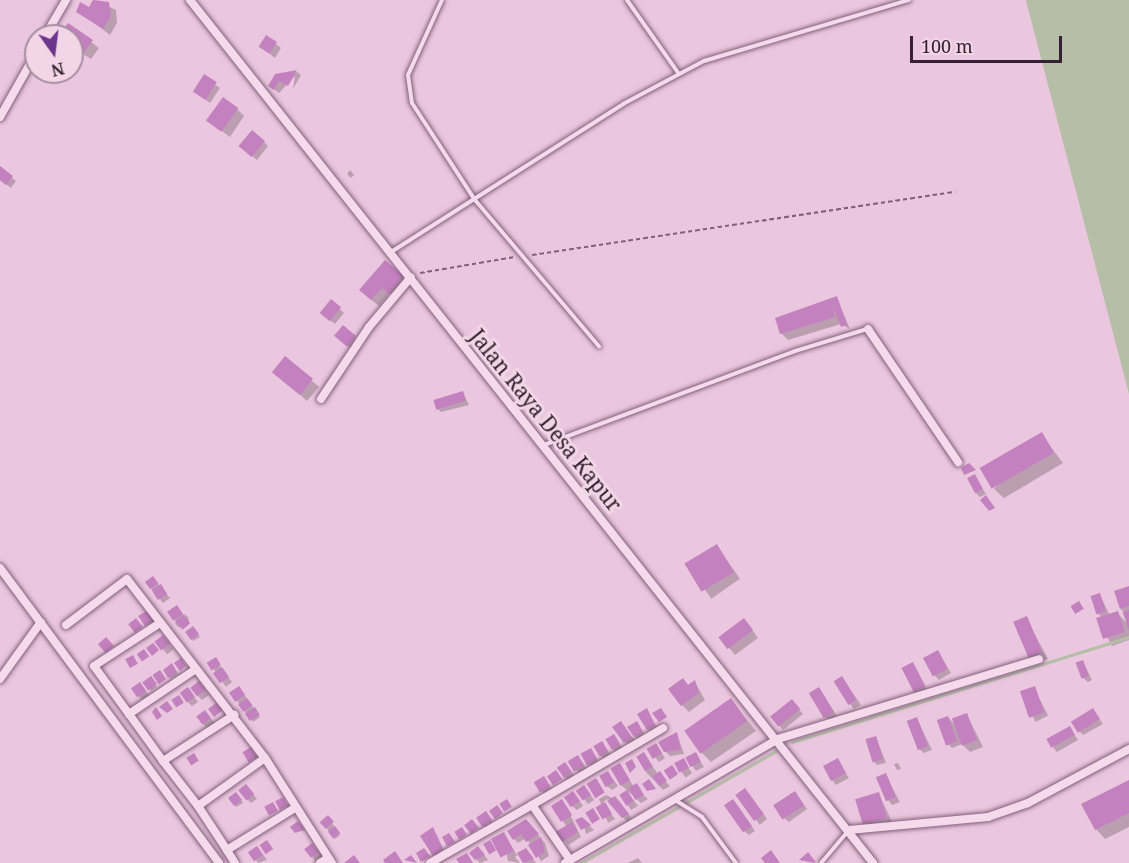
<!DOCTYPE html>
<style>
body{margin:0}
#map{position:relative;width:1129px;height:863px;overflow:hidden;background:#eac7de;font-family:"Noto Serif",serif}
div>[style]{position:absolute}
.water>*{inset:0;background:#b6bea8}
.shadow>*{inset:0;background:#0003;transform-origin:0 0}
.round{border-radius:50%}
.stream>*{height:3px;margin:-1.5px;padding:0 1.5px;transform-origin:1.5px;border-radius:1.5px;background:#b6bea8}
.building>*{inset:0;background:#c481bf;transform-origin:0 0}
.path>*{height:1.5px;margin-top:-0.75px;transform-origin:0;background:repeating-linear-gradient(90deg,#835e7d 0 4.5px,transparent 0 7.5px)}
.roads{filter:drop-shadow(0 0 2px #835e7d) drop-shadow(0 0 2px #835e7d)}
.lane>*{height:4px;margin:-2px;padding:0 2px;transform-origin:2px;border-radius:2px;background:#f5daec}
.street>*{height:8px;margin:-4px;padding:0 4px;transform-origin:4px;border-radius:4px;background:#f5daec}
span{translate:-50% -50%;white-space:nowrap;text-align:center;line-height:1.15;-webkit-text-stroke:6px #f2d6e8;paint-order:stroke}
.street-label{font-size:21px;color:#352133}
.north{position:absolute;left:24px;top:24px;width:60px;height:60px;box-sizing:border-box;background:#f2d6e8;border:2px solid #a68ea0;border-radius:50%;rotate:166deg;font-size:16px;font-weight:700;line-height:24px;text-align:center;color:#352133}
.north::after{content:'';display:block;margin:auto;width:21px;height:27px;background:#6d358c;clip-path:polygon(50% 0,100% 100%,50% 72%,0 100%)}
.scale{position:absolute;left:910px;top:36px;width:152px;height:27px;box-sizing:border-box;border:3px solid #352133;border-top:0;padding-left:8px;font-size:18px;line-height:21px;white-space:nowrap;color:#352133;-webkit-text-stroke:4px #f2d6e8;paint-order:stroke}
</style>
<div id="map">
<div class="water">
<div style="clip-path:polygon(1026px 0,1129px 0,1129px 394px,1026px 1px)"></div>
</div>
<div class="shadow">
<div style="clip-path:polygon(95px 0,116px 10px,117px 23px,110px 35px,85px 16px)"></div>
<div style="clip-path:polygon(68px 25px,99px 48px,91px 59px,72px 47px,72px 36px,61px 36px)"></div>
<div style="clip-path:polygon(267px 37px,281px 48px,275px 58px,261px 47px)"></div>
<div style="clip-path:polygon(297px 72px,301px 75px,293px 89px,295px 76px,279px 93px,270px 86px,276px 76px)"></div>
<div style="clip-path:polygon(204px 76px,220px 88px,210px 103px,198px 95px)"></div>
<div style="clip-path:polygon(237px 109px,244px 116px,230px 137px,209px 121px)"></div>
<div style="clip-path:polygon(264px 142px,268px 146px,257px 160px,245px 150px)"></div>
<div style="clip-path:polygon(0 168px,16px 181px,11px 188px,0 180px)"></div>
<div style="clip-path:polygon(350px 170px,354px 175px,351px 178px,347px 174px)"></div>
<div style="clip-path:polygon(386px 262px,410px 284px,397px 300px,390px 293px,379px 306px,368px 297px)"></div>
<div style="clip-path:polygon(837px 298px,850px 329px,841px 324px,788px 340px,781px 333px,830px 303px,835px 307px)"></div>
<div style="clip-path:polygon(331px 301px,344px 313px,335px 324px,325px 316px)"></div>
<div style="clip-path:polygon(336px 335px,355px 337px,359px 341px,352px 350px)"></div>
<div style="clip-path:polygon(286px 358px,319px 387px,307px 401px,281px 378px)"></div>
<div style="clip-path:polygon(463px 393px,469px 405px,441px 412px,437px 408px)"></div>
<div style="clip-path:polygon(1041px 434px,1063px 463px,1004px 498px,994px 489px)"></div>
<div style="clip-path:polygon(974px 476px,986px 494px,980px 497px,976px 493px)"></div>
<div style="left:717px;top:546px;width:40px;height:35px;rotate:55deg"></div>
<div style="clip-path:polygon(155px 580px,170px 598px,163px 603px,151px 588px)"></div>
<div style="clip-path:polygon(1129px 587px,1129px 640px,1112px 646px,1098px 620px,1103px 618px,1097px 613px,1100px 595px,1110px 616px,1117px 613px,1128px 624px,1121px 608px)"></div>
<div class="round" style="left:175px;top:614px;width:14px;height:14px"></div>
<div style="clip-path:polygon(1026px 618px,1048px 659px,1036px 664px,1029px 657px)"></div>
<div style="clip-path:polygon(750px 627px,758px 638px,735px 655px,720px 637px)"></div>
<div style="clip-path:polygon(195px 629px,200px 637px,193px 641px,187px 632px)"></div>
<div style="left:163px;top:637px;width:16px;height:8px;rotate:50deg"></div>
<div style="clip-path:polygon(937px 652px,951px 673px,939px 680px,935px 676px)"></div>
<div style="clip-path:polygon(215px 659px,232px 682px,226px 687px,214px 670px)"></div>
<div style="clip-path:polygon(1083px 662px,1092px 680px,1088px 682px,1083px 678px)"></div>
<div style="clip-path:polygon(913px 664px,928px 691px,918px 695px,913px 691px)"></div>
<div style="clip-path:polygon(173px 667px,178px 674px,171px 679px,169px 677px)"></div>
<div style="left:150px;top:678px;width:11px;height:7px;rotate:52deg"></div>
<div style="clip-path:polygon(842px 678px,861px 705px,854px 709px,850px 704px)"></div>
<div style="clip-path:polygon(695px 682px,705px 700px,689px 712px,682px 705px)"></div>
<div style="clip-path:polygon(140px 684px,149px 695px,142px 700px,138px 696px)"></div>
<div style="clip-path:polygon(203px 687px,209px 695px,202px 700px,198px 696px)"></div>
<div style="left:1034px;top:688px;width:31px;height:14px;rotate:63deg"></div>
<div style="clip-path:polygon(819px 689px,837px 716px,830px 721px,825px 717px)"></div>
<div style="clip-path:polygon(231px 693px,243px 693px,260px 717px,253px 722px)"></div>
<div style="clip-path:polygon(192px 694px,198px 702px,192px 706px,188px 702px)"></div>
<div style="clip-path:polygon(731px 700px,756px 731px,711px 762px,702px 753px)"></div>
<div style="clip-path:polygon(796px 706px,803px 714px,783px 730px,779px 725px)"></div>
<div style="clip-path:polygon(647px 710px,658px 729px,652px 733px,648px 729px)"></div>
<div style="clip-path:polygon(1093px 710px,1103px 724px,1083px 735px,1079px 731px)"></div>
<div style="clip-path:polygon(205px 712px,215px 723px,207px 728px,203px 724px)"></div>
<div style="clip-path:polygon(967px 715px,983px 747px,970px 752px,962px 744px,952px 748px,948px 744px,948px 717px,956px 726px)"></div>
<div style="clip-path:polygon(917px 719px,932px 750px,924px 753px,919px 749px)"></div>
<div style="clip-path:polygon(637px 723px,646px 737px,639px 741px,635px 736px)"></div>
<div style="clip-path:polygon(615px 727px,625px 727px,636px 742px,630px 747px)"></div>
<div style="clip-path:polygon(1069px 727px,1078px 740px,1057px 752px,1053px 747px)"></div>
<div style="clip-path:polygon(677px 734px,684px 754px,670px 756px,665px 751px)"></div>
<div style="clip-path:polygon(614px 736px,623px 749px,616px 753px,612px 748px)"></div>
<div style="clip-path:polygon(876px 737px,886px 763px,877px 765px,873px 761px)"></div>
<div style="clip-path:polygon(602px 743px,611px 755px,604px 759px,600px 755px)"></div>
<div style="clip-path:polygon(656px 745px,665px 758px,659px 762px,649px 749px)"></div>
<div style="clip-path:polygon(591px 750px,600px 764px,593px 768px,589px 764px)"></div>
<div style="clip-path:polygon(644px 754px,658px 774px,670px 786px,663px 790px,645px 771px)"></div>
<div style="clip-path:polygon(695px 754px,704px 767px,696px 771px,687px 758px)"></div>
<div style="clip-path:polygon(577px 757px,588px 770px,581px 774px,576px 770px)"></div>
<div style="left:683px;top:760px;width:16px;height:8px;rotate:55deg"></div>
<div style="clip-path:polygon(837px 760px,849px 778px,836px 785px,832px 780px)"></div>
<div style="clip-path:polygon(565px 763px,575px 777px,568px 781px,564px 777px)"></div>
<div style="clip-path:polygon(898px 763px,901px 769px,897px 770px,894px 764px)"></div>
<div style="clip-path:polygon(620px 765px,634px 787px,648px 799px,641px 803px,621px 785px)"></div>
<div style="clip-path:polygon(608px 773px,618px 786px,612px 790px,607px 786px)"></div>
<div style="clip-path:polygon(885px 775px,900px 802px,892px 805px,888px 800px)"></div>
<div style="left:544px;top:778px;width:16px;height:9px;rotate:55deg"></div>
<div style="clip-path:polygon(1129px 781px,1129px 827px,1105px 839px,1096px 829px)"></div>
<div style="clip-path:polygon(250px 790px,257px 799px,251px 803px,247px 799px)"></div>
<div style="clip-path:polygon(588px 791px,594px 800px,588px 804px,584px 799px)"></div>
<div style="clip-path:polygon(627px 792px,638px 806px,631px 810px,621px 796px)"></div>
<div style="clip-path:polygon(749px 794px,767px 819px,760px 825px,737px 795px)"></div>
<div style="clip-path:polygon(879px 794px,893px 824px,871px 831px,864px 824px)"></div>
<div style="clip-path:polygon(238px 795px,243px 803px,236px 807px,230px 798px)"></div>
<div style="clip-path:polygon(606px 795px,620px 802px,632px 819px,627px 822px,608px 799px,603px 802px,615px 819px,608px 823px,599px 799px)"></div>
<div style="clip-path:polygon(577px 797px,583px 806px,577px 810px,572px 806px)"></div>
<div style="clip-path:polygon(799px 798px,807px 809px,789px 822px,784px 818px)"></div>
<div style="clip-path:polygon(737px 805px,755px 831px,749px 835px,744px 831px)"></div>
<div style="clip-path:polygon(566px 806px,581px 837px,568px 845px,558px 833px,567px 827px,553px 807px)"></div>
<div style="clip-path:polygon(328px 817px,340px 835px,335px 839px,322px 822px)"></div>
<div style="clip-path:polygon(490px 818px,495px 825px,488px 831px,478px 819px)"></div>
<div style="clip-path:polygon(582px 819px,594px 830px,586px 834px)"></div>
<div style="clip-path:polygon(526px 821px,545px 843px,549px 856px,541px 861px,526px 838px,518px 843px,514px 839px)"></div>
<div style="clip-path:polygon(433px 829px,446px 854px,438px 859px,434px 855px)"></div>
<div style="clip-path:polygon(503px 834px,517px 855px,526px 850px,536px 863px,525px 863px,520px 854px,515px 857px,520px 863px,508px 861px)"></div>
<div style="clip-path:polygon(306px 849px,317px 849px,323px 857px,316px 862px)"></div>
<div style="clip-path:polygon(261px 852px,267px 860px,258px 863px,256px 860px)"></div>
<div style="clip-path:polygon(482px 852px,488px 860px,480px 863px,476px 859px)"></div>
<div style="clip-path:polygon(638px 858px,642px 863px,628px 863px)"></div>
</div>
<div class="stream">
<div style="left:792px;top:742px;width:353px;rotate:-17.3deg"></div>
<div style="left:581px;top:863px;width:225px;rotate:-29.9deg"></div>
</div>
<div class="building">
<div style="clip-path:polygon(93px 0,109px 2px,111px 16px,103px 29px,76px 12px,80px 2px,89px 7px)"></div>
<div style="clip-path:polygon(68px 23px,93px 40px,84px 53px,72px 46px,72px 36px,59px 36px)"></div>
<div style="left:266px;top:35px;width:13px;height:14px;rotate:32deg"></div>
<div style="clip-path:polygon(297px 70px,288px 86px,279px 81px,274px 90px,268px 86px,275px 74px)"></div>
<div style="left:204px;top:74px;width:15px;height:21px;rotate:32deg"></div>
<div style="left:223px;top:97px;width:19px;height:29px;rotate:36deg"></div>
<div style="left:252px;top:130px;width:17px;height:21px;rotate:40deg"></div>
<div style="clip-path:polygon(0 166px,13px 176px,6px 185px,0 180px)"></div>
<div style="clip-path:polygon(385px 260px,404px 276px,389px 294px,382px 288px,371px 300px,359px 290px)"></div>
<div style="clip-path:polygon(837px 296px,847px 325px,841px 327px,832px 304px,835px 317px,780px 334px,775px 318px)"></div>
<div style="left:331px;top:299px;width:13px;height:18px;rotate:39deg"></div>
<div style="left:343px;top:325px;width:17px;height:14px;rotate:40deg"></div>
<div style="left:285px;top:356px;width:36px;height:21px;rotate:39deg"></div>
<div style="left:463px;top:391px;width:10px;height:31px;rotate:73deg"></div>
<div style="left:1042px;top:432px;width:24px;height:72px;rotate:60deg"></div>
<div style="clip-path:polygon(969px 463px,976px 470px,964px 475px,961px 468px)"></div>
<div style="left:975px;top:474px;width:17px;height:9px;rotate:62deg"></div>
<div style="clip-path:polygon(986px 495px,995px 508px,989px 511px,980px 500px)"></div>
<div style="left:717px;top:544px;width:33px;height:38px;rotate:59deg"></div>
<div style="left:153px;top:576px;width:9px;height:10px;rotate:54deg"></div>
<div style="left:161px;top:584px;width:12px;height:11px;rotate:59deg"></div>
<div style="clip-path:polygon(1129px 586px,1129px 606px,1120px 609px,1114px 591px)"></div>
<div style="left:1100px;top:593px;width:19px;height:10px;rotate:72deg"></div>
<div style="left:1079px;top:601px;width:9px;height:10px;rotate:58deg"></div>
<div style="left:177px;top:605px;width:11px;height:12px;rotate:56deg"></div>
<div style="clip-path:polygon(1129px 610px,1129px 630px,1123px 613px)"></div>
<div style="clip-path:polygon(147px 611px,154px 621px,145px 626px,138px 616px)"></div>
<div style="left:1118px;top:611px;width:22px;height:23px;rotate:72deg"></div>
<div style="left:183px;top:615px;width:11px;height:10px;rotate:49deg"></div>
<div style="left:1027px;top:616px;width:39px;height:15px;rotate:67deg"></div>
<div style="left:136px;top:618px;width:11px;height:10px;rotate:52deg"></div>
<div style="left:744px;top:618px;width:15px;height:32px;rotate:53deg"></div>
<div style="left:193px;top:626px;width:10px;height:10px;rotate:53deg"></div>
<div style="left:163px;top:635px;width:11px;height:11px;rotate:52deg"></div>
<div style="left:106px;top:637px;width:12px;height:11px;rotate:48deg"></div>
<div style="clip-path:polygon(153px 643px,159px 650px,152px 656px,146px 648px)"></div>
<div style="left:144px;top:649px;width:9px;height:9px;rotate:54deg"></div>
<div style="left:938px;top:650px;width:21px;height:17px;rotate:62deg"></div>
<div style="left:133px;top:655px;width:10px;height:9px;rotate:61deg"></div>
<div style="left:216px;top:657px;width:9px;height:11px;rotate:58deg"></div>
<div style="clip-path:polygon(181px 658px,186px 666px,180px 671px,174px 663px)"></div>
<div style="left:1083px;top:660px;width:17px;height:8px;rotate:69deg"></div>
<div style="left:913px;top:662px;width:27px;height:13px;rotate:63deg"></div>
<div style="clip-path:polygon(172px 663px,177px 672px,168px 678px,163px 670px)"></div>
<div style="left:222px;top:667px;width:12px;height:11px;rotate:55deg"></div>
<div style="left:160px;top:670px;width:11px;height:9px;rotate:56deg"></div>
<div style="left:151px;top:676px;width:10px;height:11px;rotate:53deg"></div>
<div style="left:842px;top:676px;width:28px;height:10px;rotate:58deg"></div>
<div style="clip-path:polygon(683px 678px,688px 685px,695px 680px,699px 693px,681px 706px,668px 689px)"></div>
<div style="left:199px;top:681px;width:11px;height:11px;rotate:52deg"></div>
<div style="left:140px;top:682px;width:11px;height:11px;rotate:56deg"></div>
<div style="left:239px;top:686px;width:11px;height:12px;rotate:56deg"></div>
<div style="left:1035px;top:686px;width:28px;height:16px;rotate:71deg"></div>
<div style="left:188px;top:687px;width:12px;height:10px;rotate:55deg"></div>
<div style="left:819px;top:687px;width:29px;height:12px;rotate:59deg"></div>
<div style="left:179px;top:695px;width:9px;height:9px;rotate:58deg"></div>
<div style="left:247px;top:698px;width:9px;height:11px;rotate:54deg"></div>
<div style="left:731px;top:698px;width:28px;height:57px;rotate:55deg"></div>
<div style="left:792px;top:699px;width:13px;height:28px;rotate:51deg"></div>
<div style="clip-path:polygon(167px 701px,173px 709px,167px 713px,159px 707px)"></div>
<div style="clip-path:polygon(216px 703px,223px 710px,214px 717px,208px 709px)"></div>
<div style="clip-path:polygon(156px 707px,162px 716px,157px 720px,152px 712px)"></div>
<div style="left:255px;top:707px;width:9px;height:12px;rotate:58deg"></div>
<div style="clip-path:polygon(647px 708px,655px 725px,647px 730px,637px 714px)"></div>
<div style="clip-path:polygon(661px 708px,667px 717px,659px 722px,652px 713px)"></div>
<div style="left:1093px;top:708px;width:13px;height:26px;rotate:58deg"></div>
<div style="left:205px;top:710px;width:10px;height:11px;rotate:53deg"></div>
<div style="left:967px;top:713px;width:29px;height:16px;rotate:70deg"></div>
<div style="left:948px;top:716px;width:27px;height:12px;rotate:70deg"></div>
<div style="left:917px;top:717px;width:31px;height:11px;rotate:69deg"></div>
<div style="clip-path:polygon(621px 721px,632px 738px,624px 743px,612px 727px)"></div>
<div style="clip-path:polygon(637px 721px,643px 732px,634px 737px,627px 727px)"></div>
<div style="left:1070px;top:726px;width:10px;height:27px;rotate:61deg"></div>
<div style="clip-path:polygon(677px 732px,681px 750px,664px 752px,658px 742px)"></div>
<div style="left:614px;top:734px;width:12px;height:10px;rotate:59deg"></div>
<div style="left:876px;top:736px;width:24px;height:11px;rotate:73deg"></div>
<div style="left:602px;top:741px;width:12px;height:10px;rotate:59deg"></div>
<div style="left:656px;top:743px;width:12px;height:11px;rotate:59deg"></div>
<div style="left:251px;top:747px;width:12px;height:10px;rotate:59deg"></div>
<div style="left:591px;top:748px;width:13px;height:12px;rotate:61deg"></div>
<div style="left:644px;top:752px;width:17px;height:9px;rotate:59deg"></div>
<div style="left:696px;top:752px;width:11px;height:12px;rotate:63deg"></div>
<div style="left:194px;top:753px;width:9px;height:9px;rotate:58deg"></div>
<div style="left:578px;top:755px;width:12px;height:12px;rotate:59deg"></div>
<div style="left:684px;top:758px;width:11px;height:11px;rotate:63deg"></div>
<div style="left:838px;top:758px;width:17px;height:17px;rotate:62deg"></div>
<div style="clip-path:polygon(632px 759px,636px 767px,630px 773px,625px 763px)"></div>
<div style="left:565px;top:762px;width:12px;height:10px;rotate:55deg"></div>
<div style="left:620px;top:763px;width:20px;height:11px;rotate:60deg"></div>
<div style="left:672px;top:765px;width:11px;height:10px;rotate:56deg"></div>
<div style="left:556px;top:770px;width:11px;height:11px;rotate:56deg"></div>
<div style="left:608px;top:771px;width:13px;height:10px;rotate:61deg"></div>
<div style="left:660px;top:771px;width:12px;height:9px;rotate:55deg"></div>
<div style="left:886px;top:773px;width:26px;height:11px;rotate:67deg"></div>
<div style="left:544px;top:776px;width:12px;height:12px;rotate:59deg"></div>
<div style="left:596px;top:778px;width:17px;height:11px;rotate:59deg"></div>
<div style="clip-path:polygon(649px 779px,656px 789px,647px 791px,642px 784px)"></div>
<div style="clip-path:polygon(1129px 780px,1129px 813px,1095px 830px,1081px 804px)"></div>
<div style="left:637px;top:783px;width:14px;height:10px;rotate:60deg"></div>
<div style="left:246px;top:784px;width:13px;height:10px;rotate:51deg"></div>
<div style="left:584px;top:785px;width:12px;height:10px;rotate:55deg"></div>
<div style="left:745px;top:788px;width:32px;height:12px;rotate:54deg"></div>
<div style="left:627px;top:790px;width:13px;height:9px;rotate:58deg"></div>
<div style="left:573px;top:791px;width:12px;height:11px;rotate:55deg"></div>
<div style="left:795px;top:791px;width:17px;height:26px;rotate:57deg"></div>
<div style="left:236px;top:792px;width:10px;height:10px;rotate:53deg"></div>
<div style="left:879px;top:792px;width:27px;height:25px;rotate:73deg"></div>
<div style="clip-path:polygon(615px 796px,629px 814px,622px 818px,607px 801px)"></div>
<div style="left:283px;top:797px;width:10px;height:9px;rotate:61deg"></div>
<div style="left:507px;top:799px;width:9px;height:9px;rotate:58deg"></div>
<div style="left:562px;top:799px;width:19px;height:13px;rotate:58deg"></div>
<div style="left:733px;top:799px;width:33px;height:11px;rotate:55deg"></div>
<div style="left:273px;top:802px;width:10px;height:10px;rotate:61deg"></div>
<div style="left:605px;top:802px;width:14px;height:11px;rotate:60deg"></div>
<div style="left:497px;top:805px;width:10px;height:10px;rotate:53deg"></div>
<div style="left:593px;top:808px;width:13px;height:9px;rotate:58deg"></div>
<div style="left:486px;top:811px;width:11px;height:12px;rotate:56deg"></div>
<div style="left:328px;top:815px;width:9px;height:11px;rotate:49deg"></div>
<div style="clip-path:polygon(582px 817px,591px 825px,581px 830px,575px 820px)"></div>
<div style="left:472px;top:819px;width:11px;height:10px;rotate:52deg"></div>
<div style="clip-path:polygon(526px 819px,539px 834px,526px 842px,521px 834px,513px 840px,507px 831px)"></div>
<div style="clip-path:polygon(298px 821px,305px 830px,295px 833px,290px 827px)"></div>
<div style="left:572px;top:822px;width:12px;height:19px;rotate:59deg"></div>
<div style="left:335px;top:826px;width:9px;height:9px;rotate:54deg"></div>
<div style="clip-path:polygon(433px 827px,443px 849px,433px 856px,420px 836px)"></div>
<div style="left:462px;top:827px;width:9px;height:9px;rotate:58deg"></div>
<div style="left:504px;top:832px;width:21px;height:15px;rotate:62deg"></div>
<div style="clip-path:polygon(449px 833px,455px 842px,447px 846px,442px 837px)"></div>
<div style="clip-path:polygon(541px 837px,545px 852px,536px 858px,528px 845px)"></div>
<div style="left:267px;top:840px;width:11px;height:9px;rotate:56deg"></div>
<div style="left:490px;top:840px;width:12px;height:8px;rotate:59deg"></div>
<div style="left:312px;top:843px;width:11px;height:10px;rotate:52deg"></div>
<div style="left:257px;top:846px;width:11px;height:11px;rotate:56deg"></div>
<div style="clip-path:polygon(478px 846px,485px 855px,475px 860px,469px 853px)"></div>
<div style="clip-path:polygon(424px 848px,430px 856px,421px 862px,416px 853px)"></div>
<div style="clip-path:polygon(526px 848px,534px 859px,523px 863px,517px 853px)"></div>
<div style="clip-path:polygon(771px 850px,780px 863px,765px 863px,761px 858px)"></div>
<div style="clip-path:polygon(395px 851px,403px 863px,385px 863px,383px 860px)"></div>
<div style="clip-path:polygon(808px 852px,816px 862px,814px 863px,799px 860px)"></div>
<div style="clip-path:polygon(467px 853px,473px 863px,459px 863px,456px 859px)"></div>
<div style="clip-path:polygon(354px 855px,360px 863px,344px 863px)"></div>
<div style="clip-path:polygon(411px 855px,417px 863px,404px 860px)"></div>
</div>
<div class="path">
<div style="left:532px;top:255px;width:428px;rotate:-8.5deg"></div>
<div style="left:420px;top:273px;width:96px;rotate:-9.6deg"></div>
</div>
<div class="roads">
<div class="lane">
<div style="left:442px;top:0;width:82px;rotate:114.4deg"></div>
<div style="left:408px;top:75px;width:28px;rotate:82deg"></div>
<div style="left:412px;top:103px;width:116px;rotate:57deg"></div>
<div style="left:475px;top:200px;width:192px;rotate:49.7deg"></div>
<div style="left:627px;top:0;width:90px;rotate:54.9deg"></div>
<div style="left:391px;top:252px;width:275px;rotate:-32.5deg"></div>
<div style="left:623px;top:104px;width:92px;rotate:-28deg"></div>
<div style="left:704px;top:61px;width:214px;rotate:-16.6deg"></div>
<div style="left:544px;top:445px;width:268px;rotate:-20.5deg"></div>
<div style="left:795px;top:351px;width:75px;rotate:-17deg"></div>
<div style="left:675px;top:800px;width:32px;rotate:32deg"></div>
<div style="left:702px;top:817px;width:57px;rotate:53.5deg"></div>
<div style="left:821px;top:863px;width:43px;rotate:-49.7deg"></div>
</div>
<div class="street">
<div style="left:190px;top:0;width:1101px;rotate:51.64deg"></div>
<div style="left:45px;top:36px;width:42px;rotate:-59.7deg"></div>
<div style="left:0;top:117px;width:73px;rotate:-60.6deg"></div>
<div style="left:868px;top:329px;width:161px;rotate:55.9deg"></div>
<div style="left:321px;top:399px;width:87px;rotate:-56.3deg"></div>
<div style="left:369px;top:327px;width:65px;rotate:-50deg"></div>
<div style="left:0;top:568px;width:367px;rotate:53.4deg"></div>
<div style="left:66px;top:625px;width:76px;rotate:-37deg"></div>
<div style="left:127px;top:579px;width:226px;rotate:52.4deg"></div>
<div style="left:265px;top:758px;width:125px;rotate:57.5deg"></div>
<div style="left:196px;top:669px;width:81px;rotate:146.1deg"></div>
<div style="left:129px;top:714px;width:58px;rotate:54.1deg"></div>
<div style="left:163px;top:761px;width:85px;rotate:-32.9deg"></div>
<div style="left:0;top:679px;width:70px;rotate:-54.3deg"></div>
<div style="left:129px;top:714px;width:59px;rotate:-126.1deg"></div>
<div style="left:94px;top:666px;width:79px;rotate:-33.1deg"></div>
<div style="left:163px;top:761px;width:57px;rotate:52.1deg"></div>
<div style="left:849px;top:830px;width:140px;rotate:-5.3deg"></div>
<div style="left:988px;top:817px;width:42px;rotate:-19.3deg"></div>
<div style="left:1028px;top:803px;width:115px;rotate:-28.1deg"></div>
<div style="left:227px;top:850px;width:53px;rotate:-123.4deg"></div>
<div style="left:198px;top:806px;width:82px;rotate:-35.6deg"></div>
<div style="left:570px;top:860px;width:67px;rotate:-124.6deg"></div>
<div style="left:532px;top:805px;width:152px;rotate:-30.4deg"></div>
<div style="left:235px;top:863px;width:15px;rotate:-122deg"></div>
<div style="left:227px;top:850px;width:80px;rotate:-31.7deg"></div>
<div style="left:320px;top:863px;width:9px;rotate:-32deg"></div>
<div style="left:430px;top:863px;width:117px;rotate:-29.6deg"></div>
<div style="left:565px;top:863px;width:246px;rotate:-30.2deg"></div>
<div style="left:778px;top:739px;width:273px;rotate:-17deg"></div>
</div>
</div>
<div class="street-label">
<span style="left:546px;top:420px;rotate:51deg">Jalan Raya Desa Kapur</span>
</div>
<div class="north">N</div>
<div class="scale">100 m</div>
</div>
